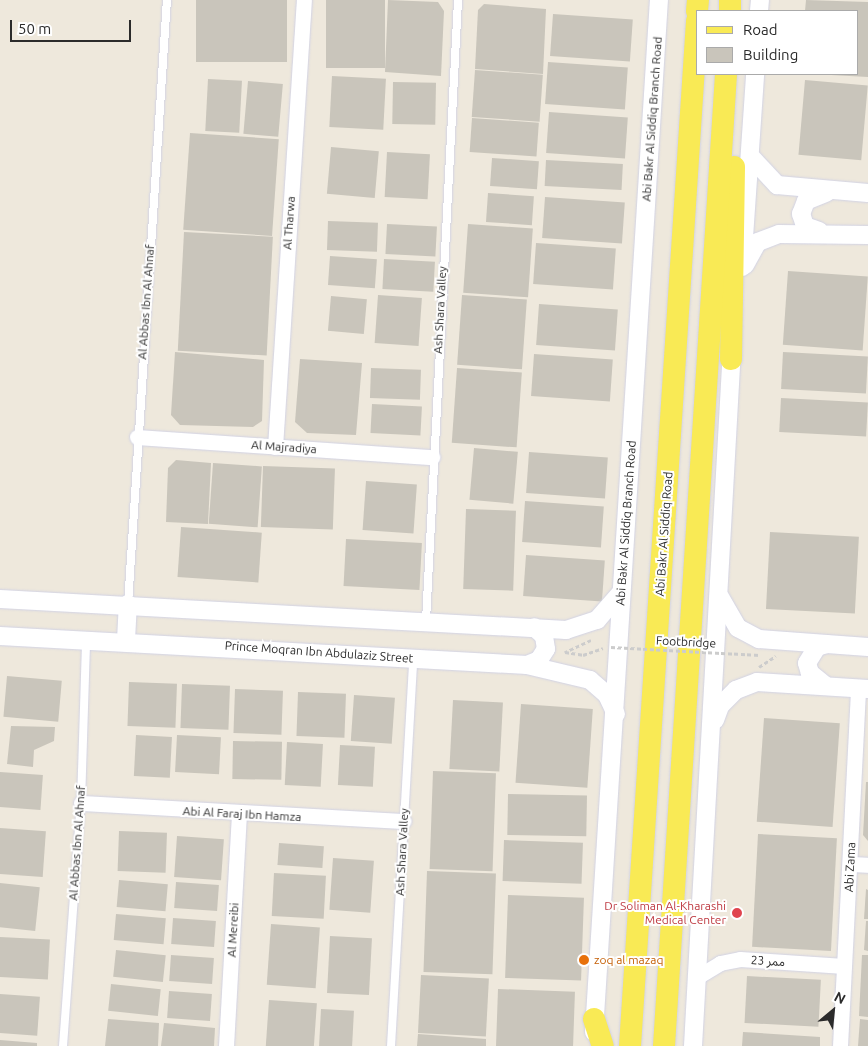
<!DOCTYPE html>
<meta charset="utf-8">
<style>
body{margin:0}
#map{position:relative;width:868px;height:1046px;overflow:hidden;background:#eee8dc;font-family:Ubuntu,"Noto Sans Arabic",sans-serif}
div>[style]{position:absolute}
.building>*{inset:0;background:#c9c5bb;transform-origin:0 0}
.path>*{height:3px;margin-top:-1.5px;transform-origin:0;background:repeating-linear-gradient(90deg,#ccc 0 4px,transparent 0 6.5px)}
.roads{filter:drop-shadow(0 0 1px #d1d2e4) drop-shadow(0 0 1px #d1d2e4)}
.service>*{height:8px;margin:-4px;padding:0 4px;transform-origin:4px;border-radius:4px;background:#fff}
.minor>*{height:15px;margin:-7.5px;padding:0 7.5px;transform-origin:7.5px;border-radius:7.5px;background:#fff}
.tertiary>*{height:18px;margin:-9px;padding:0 9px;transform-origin:9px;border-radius:9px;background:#fff}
.primary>*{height:22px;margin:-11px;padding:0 11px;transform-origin:11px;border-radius:11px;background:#f9ea55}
.path-bridge>*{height:3px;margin-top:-1.5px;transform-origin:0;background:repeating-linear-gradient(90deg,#ccc 0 4px,transparent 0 6.5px)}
.dots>*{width:14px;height:14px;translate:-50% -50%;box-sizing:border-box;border:2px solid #fff;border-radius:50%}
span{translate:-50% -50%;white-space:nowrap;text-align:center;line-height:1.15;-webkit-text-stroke:4px #fff;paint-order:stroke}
.street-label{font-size:12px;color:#2b2b2b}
.health-label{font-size:12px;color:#be3a42}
.right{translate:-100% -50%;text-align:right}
.food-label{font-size:12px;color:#c56008}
.left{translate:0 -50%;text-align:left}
.legend{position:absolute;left:696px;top:10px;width:162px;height:65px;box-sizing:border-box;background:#fff;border:1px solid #aaa;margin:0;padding:6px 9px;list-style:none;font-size:15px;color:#2b2b2b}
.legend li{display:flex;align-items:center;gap:10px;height:25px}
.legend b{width:25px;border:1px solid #aaa}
.north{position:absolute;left:808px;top:986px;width:50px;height:50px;-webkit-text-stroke:4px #fff;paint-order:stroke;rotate:28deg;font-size:14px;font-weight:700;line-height:20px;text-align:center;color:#2b2b2b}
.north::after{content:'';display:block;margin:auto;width:18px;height:22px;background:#2b2b2b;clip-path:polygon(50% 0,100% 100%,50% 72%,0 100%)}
.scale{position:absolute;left:10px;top:20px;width:121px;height:22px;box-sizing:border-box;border:2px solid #2b2b2b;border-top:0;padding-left:6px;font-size:15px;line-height:18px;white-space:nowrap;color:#2b2b2b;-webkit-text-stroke:4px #fff;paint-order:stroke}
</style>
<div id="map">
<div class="building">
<div style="left:196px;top:0;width:91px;height:62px"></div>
<div style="left:326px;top:0;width:59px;height:68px"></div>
<div style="clip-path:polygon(388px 0,438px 2px,444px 11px,441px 76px,385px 72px)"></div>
<div style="clip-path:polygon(806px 0,868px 2px,868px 77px,831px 75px,857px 74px,857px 11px,805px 11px)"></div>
<div style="clip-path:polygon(484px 4px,546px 9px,543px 74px,475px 69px,478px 10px)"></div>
<div style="left:553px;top:14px;width:80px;height:42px;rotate:4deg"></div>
<div style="left:548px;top:62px;width:80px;height:42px;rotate:4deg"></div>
<div style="left:475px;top:70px;width:68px;height:47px;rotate:4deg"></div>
<div style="left:332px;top:76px;width:54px;height:51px;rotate:3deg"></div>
<div style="left:208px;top:79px;width:34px;height:52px;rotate:3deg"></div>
<div style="left:805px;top:80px;width:63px;height:75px;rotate:5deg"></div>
<div style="left:248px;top:81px;width:35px;height:53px;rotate:5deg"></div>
<div style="left:393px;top:82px;width:43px;height:42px;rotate:1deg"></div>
<div style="left:549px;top:112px;width:79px;height:41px;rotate:4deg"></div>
<div style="left:472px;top:118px;width:67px;height:34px;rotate:4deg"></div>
<div style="left:190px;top:133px;width:89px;height:97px;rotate:4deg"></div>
<div style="left:331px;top:147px;width:48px;height:47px;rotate:5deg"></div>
<div style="left:387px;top:152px;width:43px;height:45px;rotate:3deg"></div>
<div style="left:492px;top:158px;width:47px;height:28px;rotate:4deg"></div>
<div style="left:546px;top:160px;width:77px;height:26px;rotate:3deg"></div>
<div style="left:488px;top:193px;width:46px;height:29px;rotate:4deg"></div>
<div style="left:545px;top:197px;width:80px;height:41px;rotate:4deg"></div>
<div style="left:328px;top:221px;width:50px;height:29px;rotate:2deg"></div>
<div style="left:387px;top:224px;width:50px;height:30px;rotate:3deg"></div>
<div style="left:468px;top:224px;width:65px;height:69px;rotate:4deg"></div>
<div style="left:184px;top:232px;width:89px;height:119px;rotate:3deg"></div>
<div style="left:536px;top:243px;width:80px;height:41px;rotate:4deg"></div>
<div style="left:330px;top:256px;width:47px;height:29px;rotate:4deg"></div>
<div style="left:384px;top:259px;width:51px;height:30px;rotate:3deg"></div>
<div style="left:788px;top:271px;width:80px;height:74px;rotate:4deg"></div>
<div style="left:378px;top:295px;width:44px;height:48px;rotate:4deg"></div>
<div style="left:462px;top:295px;width:65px;height:70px;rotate:4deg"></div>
<div style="left:331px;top:296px;width:36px;height:35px;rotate:5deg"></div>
<div style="left:539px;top:304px;width:79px;height:41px;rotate:4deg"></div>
<div style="clip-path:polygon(175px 352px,264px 360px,262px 421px,253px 427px,180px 425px,171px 415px)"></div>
<div style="left:783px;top:352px;width:85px;height:37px;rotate:3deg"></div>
<div style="left:534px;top:354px;width:79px;height:42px;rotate:4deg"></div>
<div style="clip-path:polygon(300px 359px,362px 363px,356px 435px,307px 433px,295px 422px)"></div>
<div style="left:371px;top:368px;width:50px;height:30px;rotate:2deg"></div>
<div style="left:457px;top:368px;width:65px;height:75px;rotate:4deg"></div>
<div style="left:781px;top:398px;width:87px;height:34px;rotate:3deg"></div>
<div style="left:372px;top:404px;width:50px;height:29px;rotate:3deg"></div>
<div style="left:474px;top:448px;width:44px;height:52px;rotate:5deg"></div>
<div style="left:529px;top:452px;width:79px;height:41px;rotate:4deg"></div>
<div style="clip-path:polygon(176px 460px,211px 463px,208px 524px,166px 522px,168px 468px)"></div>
<div style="left:213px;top:463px;width:49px;height:61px;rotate:4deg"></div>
<div style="left:263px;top:466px;width:72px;height:61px;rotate:2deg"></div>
<div style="left:366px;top:481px;width:51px;height:49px;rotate:4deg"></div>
<div style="left:525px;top:501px;width:79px;height:41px;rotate:4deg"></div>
<div style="left:466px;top:509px;width:50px;height:80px;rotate:2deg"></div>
<div style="left:181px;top:527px;width:81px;height:50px;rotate:4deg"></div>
<div style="left:770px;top:532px;width:89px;height:77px;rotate:3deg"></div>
<div style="left:346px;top:539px;width:76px;height:47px;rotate:3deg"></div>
<div style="left:526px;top:555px;width:79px;height:41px;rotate:4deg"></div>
<div style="left:7px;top:676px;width:55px;height:41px;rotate:5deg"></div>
<div style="left:129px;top:682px;width:48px;height:44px;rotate:2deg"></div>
<div style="left:182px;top:684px;width:48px;height:44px;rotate:2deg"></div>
<div style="left:235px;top:689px;width:48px;height:44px;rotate:2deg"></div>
<div style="left:298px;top:692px;width:48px;height:44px;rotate:2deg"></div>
<div style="left:354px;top:695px;width:41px;height:46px;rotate:4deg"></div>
<div style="left:453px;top:700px;width:50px;height:69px;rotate:3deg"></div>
<div style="left:521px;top:704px;width:72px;height:79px;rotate:4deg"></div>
<div style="left:764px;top:718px;width:76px;height:104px;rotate:4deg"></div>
<div style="clip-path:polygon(11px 726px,55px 727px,54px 741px,34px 750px,33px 767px,7px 764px)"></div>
<div style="left:136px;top:735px;width:36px;height:41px;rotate:3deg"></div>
<div style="left:177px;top:735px;width:44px;height:37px;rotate:3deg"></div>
<div style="left:233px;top:741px;width:49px;height:38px;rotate:1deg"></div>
<div style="left:287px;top:742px;width:36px;height:43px;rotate:3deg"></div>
<div style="left:340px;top:745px;width:35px;height:40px;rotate:3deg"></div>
<div style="left:433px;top:771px;width:63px;height:98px;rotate:2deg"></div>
<div style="left:0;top:772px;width:43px;height:35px;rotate:4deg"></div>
<div style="clip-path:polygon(866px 782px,868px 782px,868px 841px,863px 835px)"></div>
<div style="left:508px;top:794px;width:79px;height:41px;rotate:1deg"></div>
<div style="left:0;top:828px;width:46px;height:46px;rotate:4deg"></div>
<div style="left:119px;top:831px;width:48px;height:40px;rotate:2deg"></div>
<div style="left:758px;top:834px;width:79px;height:113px;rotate:3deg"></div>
<div style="left:177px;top:836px;width:47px;height:41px;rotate:4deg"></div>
<div style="left:504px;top:840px;width:79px;height:41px;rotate:2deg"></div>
<div style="left:279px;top:843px;width:45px;height:22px;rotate:4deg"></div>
<div style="left:333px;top:858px;width:41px;height:52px;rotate:4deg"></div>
<div style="left:427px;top:871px;width:69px;height:101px;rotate:2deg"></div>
<div style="left:274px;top:873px;width:52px;height:43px;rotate:3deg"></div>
<div style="left:119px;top:880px;width:49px;height:27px;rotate:5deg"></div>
<div style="left:176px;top:882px;width:43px;height:26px;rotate:4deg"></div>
<div style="left:0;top:883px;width:40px;height:44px;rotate:6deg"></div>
<div style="clip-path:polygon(866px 889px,868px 890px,868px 919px,864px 919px)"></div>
<div style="left:508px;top:895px;width:76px;height:83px;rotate:2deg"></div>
<div style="left:116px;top:914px;width:50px;height:26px;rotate:5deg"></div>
<div style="left:173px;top:918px;width:43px;height:26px;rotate:4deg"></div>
<div style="clip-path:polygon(866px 921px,868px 921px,868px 951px,864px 950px)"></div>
<div style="left:271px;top:924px;width:49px;height:61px;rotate:4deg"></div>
<div style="left:330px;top:936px;width:42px;height:57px;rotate:3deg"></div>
<div style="left:0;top:937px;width:50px;height:40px;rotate:3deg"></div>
<div style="left:116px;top:950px;width:50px;height:27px;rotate:6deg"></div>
<div style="left:171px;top:955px;width:43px;height:26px;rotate:4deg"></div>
<div style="clip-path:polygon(862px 955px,868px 955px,868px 1017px,859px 1016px)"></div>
<div style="left:421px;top:975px;width:68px;height:58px;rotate:3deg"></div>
<div style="left:747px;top:976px;width:74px;height:47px;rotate:3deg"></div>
<div style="left:111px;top:984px;width:50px;height:27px;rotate:6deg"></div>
<div style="left:498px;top:989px;width:77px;height:57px;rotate:2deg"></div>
<div style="left:169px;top:991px;width:43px;height:27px;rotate:4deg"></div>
<div style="left:0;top:994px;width:40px;height:39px;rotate:4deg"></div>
<div style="left:269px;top:1000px;width:48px;height:46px;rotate:4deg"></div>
<div style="left:321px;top:1009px;width:33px;height:37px;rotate:3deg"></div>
<div style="clip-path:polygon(108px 1019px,159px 1023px,158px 1046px,105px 1046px)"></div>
<div style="clip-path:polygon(860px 1019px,868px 1020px,868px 1046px,858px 1046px)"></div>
<div style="clip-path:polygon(164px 1023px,215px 1028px,214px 1046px,161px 1046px)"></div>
<div style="clip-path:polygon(743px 1032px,820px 1037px,820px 1046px,742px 1046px)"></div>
<div style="clip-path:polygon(418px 1034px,486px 1039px,486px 1046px,417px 1046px)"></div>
<div style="clip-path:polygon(0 1040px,37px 1043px,37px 1046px,0 1046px)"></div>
</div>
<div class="path">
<div style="left:591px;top:640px;width:29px;rotate:155deg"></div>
<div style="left:565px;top:652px;width:18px;rotate:9deg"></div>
<div style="left:583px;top:655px;width:21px;rotate:-19deg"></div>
<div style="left:759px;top:667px;width:20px;rotate:-33deg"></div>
</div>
<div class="roads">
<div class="service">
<div style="left:128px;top:604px;width:605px;rotate:-86.31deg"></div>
<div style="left:426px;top:621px;width:622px;rotate:-87.05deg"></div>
<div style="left:63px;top:1046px;width:244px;rotate:-85.8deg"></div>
<div style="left:81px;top:803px;width:162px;rotate:-88.2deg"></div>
<div style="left:391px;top:1046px;width:388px;rotate:-86.7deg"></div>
</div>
<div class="minor">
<div style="left:137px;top:437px;width:296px;rotate:3.9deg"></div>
<div style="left:275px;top:447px;width:448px;rotate:-86.3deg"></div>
<div style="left:81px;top:803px;width:323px;rotate:3.2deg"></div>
<div style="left:850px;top:864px;width:18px;rotate:3deg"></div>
<div style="left:697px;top:977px;width:27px;rotate:-31deg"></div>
<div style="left:720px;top:963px;width:20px;rotate:-11deg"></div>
<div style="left:740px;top:959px;width:104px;rotate:3.9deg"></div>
<div style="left:226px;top:1046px;width:231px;rotate:-86.8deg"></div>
<div style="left:840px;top:1046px;width:358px;rotate:-87.1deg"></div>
</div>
<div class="tertiary">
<div style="left:759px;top:11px;width:11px;rotate:-85deg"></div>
<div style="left:750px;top:156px;width:40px;rotate:47deg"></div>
<div style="left:777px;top:185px;width:91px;rotate:5deg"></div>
<div style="left:819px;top:231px;width:15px;rotate:-160deg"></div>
<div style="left:805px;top:226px;width:13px;rotate:-108deg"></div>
<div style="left:801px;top:214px;width:14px;rotate:-69deg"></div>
<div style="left:806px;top:201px;width:22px;rotate:-22deg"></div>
<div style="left:745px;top:265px;width:26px;rotate:-61deg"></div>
<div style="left:758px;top:242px;width:22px;rotate:-21deg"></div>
<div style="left:779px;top:234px;width:89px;rotate:0.6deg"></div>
<div style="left:742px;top:267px;width:193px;rotate:-86.1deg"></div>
<div style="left:720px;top:597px;width:36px;rotate:60deg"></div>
<div style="left:738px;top:628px;width:24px;rotate:28deg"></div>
<div style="left:759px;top:639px;width:109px;rotate:4.2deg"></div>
<div style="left:0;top:599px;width:567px;rotate:3.13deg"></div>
<div style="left:566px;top:630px;width:33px;rotate:-18deg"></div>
<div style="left:597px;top:620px;width:37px;rotate:-49deg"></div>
<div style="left:0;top:636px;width:528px;rotate:3.15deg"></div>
<div style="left:527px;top:665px;width:65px;rotate:13.4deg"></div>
<div style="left:590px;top:680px;width:23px;rotate:41deg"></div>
<div style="left:607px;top:695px;width:21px;rotate:65deg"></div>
<div style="left:126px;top:640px;width:36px;rotate:-87deg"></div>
<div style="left:527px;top:665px;width:13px;rotate:-23deg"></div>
<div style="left:539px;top:660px;width:13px;rotate:-58deg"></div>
<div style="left:546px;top:649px;width:13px;rotate:-99deg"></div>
<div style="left:544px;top:636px;width:13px;rotate:-138deg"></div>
<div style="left:826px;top:686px;width:21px;rotate:-141deg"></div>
<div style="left:810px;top:673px;width:10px;rotate:-107deg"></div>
<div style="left:807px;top:663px;width:19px;rotate:-58deg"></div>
<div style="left:817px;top:647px;width:10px;rotate:-17deg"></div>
<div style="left:715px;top:720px;width:15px;rotate:-70deg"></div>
<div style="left:720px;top:706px;width:23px;rotate:-45deg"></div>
<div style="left:736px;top:690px;width:22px;rotate:-21deg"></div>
<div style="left:757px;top:682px;width:111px;rotate:3.6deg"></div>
<div style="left:594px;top:1032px;width:1034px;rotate:-86.4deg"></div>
<div style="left:693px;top:1046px;width:699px;rotate:-86.8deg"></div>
</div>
<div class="primary">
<div style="left:697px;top:11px;width:11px;rotate:-85deg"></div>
<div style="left:730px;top:11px;width:11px;rotate:-90deg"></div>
<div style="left:731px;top:359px;width:192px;rotate:-89.1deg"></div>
<div style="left:594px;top:1019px;width:28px;rotate:72deg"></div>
<div style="left:630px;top:1046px;width:1027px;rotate:-86.26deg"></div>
<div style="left:664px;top:1046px;width:974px;rotate:-86.35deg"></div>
</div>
</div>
<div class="path-bridge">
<div style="left:611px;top:647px;width:149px;rotate:3.1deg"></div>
</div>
<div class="dots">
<div style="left:737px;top:913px;background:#e0444e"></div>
<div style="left:584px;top:960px;background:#e8710a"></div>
</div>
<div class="street-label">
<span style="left:652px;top:119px;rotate:-86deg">Abi Bakr Al Siddiq Branch Road</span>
<span style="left:289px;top:223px;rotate:-86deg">Al Tharwa</span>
<span style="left:146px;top:302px;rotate:-86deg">Al Abbas Ibn Al Ahnaf</span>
<span style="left:440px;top:310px;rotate:-87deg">Ash Shara Valley</span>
<span style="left:284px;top:447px;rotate:4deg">Al Majradiya</span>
<span style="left:626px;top:523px;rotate:-86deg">Abi Bakr Al Siddiq Branch Road</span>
<span style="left:664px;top:534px;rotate:-86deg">Abi Bakr Al Siddiq Road</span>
<span style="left:686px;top:642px;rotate:3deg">Footbridge</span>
<span style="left:319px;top:652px;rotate:4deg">Prince Moqran Ibn Abdulaziz Street</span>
<span style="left:242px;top:814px;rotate:3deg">Abi Al Faraj Ibn Hamza</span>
<span style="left:77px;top:843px;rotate:-86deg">Al Abbas Ibn Al Ahnaf</span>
<span style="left:402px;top:852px;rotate:-87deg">Ash Shara Valley</span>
<span style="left:850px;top:867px;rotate:-87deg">Abi Zama</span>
<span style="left:233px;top:930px;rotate:-87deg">Al Mereibi</span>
<span style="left:768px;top:961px;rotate:4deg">ممر 23</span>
</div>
<div class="health-label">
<span class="right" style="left:726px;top:913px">Dr Soliman Al-Kharashi<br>Medical Center</span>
</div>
<div class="food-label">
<span class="left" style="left:594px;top:960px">zoq al mazaq</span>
</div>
<ul class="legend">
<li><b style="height:6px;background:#f9ea55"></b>Road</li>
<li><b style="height:14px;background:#c9c5bb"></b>Building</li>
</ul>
<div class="north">N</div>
<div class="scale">50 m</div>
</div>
